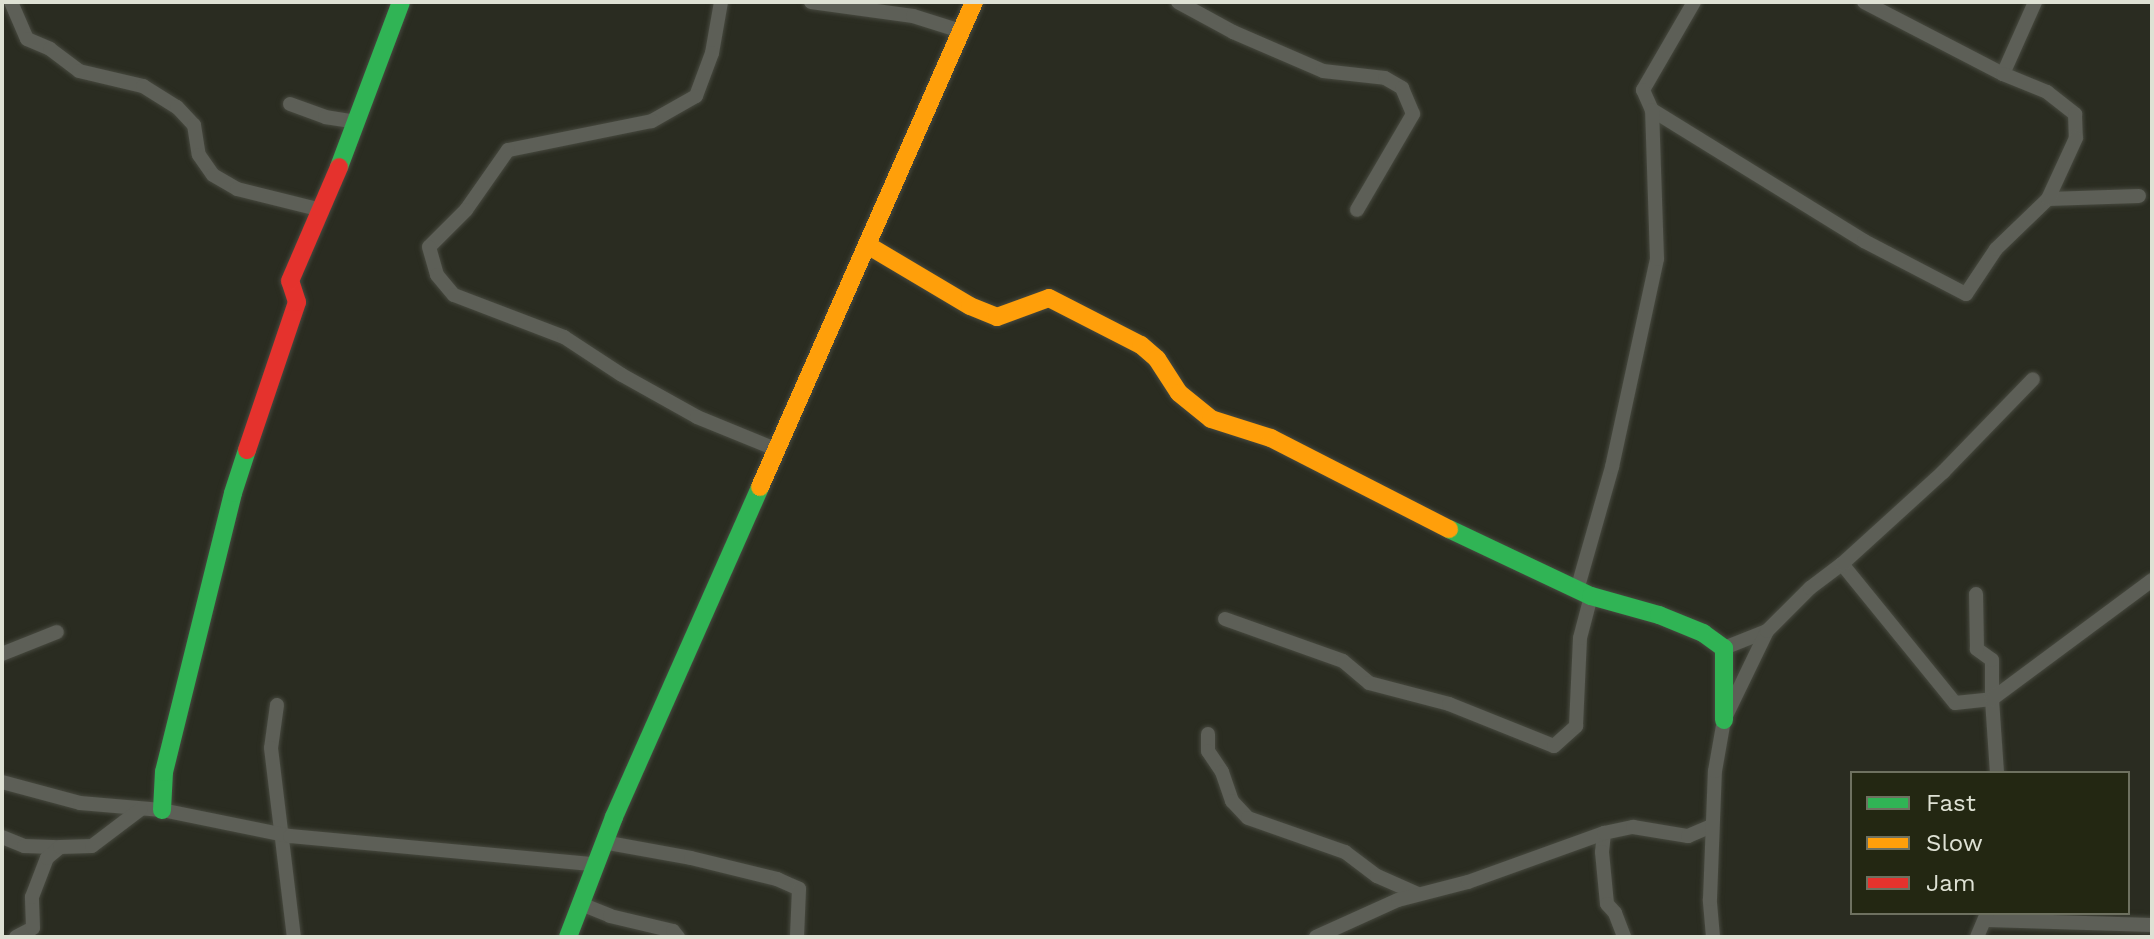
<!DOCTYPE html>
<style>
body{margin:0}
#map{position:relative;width:2154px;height:939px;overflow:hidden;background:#2a2c21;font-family:"Work Sans",sans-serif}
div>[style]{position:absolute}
.roads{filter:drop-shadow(0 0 2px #47493f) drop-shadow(0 0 2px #47493f)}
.street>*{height:14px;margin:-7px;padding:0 7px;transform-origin:7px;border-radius:7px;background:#5d5f57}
.fast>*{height:18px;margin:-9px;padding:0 9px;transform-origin:9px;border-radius:9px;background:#30b455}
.slow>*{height:18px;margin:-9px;padding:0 9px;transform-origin:9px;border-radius:9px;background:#ff9f0a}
.jam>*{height:18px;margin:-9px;padding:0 9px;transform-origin:9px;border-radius:9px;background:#e5322d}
span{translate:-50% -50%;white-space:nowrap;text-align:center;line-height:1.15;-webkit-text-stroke:8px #232712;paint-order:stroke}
.frame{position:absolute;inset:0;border:4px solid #dee1d4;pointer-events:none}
.legend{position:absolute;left:1850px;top:771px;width:280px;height:144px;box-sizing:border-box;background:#232712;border:2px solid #6e7160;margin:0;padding:10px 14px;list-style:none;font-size:24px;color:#dee1d4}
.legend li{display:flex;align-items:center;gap:16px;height:40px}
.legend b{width:40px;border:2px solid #6e7160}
</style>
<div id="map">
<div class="roads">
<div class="street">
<div style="left:11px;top:2px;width:40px;rotate:66.6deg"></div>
<div style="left:27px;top:39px;width:25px;rotate:23deg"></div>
<div style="left:50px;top:49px;width:36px;rotate:37deg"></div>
<div style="left:79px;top:71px;width:66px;rotate:13.2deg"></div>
<div style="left:143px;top:86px;width:40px;rotate:32deg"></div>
<div style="left:177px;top:107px;width:25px;rotate:47deg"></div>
<div style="left:194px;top:125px;width:30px;rotate:81deg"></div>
<div style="left:199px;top:155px;width:24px;rotate:55deg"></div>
<div style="left:213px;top:175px;width:28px;rotate:30deg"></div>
<div style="left:237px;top:189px;width:83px;rotate:13.9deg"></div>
<div style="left:721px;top:2px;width:52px;rotate:100deg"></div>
<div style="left:712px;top:53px;width:46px;rotate:110.4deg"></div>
<div style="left:696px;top:96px;width:51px;rotate:150.4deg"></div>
<div style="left:652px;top:121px;width:147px;rotate:168.6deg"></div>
<div style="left:508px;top:150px;width:73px;rotate:125deg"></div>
<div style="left:466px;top:210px;width:52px;rotate:135deg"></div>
<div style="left:429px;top:247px;width:29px;rotate:74deg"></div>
<div style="left:437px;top:275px;width:26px;rotate:50deg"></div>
<div style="left:454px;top:295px;width:118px;rotate:20.9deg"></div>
<div style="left:564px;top:337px;width:69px;rotate:33.2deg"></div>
<div style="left:622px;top:375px;width:86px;rotate:29.2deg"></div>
<div style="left:697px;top:417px;width:87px;rotate:22.2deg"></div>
<div style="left:811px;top:2px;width:103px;rotate:7.8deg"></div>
<div style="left:913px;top:16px;width:50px;rotate:17.4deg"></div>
<div style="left:1178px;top:2px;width:63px;rotate:28.6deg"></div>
<div style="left:1233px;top:32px;width:98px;rotate:23.4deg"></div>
<div style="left:1323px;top:71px;width:62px;rotate:6.4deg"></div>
<div style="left:1385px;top:78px;width:20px;rotate:30deg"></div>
<div style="left:1402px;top:88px;width:28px;rotate:67deg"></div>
<div style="left:1413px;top:114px;width:111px;rotate:120.3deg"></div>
<div style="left:1694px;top:2px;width:102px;rotate:120.1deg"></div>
<div style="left:1643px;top:90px;width:22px;rotate:66deg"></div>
<div style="left:1652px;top:110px;width:249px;rotate:31.7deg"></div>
<div style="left:1864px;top:241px;width:115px;rotate:27.5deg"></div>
<div style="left:1966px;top:294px;width:54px;rotate:-56.3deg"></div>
<div style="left:1996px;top:249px;width:72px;rotate:-43.9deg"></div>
<div style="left:2048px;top:199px;width:91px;rotate:-1.9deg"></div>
<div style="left:1864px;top:2px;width:157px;rotate:27.4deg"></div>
<div style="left:2003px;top:74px;width:79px;rotate:-66deg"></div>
<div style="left:2003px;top:74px;width:48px;rotate:22.2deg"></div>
<div style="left:2047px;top:92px;width:36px;rotate:38deg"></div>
<div style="left:2075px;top:114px;width:24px;rotate:88deg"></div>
<div style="left:2076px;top:138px;width:67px;rotate:114.7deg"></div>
<div style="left:290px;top:104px;width:37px;rotate:20deg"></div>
<div style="left:325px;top:117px;width:33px;rotate:9deg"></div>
<div style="left:1842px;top:564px;width:179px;rotate:50.9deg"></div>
<div style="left:1955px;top:703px;width:37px;rotate:-6deg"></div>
<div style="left:1992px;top:699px;width:39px;rotate:-90deg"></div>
<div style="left:1992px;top:660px;width:19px;rotate:-144deg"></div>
<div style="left:1977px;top:649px;width:55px;rotate:-91deg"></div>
<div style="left:1577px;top:590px;width:128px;rotate:-74.1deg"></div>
<div style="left:1612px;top:467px;width:213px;rotate:-77.8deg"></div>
<div style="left:1657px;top:259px;width:149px;rotate:-91.9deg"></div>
<div style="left:1225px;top:619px;width:125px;rotate:19.6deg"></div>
<div style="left:1343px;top:661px;width:34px;rotate:40deg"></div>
<div style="left:1369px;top:683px;width:83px;rotate:14.7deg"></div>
<div style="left:1449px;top:704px;width:113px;rotate:21.8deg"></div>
<div style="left:1554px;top:746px;width:30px;rotate:-42deg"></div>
<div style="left:1576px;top:726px;width:88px;rotate:-87.4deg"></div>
<div style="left:1580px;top:638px;width:43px;rotate:-75.3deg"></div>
<div style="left:1724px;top:648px;width:46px;rotate:-21.6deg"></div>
<div style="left:2px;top:654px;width:59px;rotate:-21.8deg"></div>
<div style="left:277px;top:705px;width:43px;rotate:97.9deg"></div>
<div style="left:271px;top:748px;width:190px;rotate:83.1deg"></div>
<div style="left:1208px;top:734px;width:17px;rotate:90deg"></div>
<div style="left:1208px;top:751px;width:25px;rotate:56deg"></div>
<div style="left:1222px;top:772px;width:31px;rotate:71deg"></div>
<div style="left:1232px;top:801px;width:23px;rotate:47deg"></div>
<div style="left:1248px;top:818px;width:103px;rotate:19.3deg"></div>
<div style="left:1345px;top:852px;width:40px;rotate:37deg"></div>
<div style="left:1377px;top:876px;width:45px;rotate:23.7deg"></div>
<div style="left:1997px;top:773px;width:74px;rotate:-93.9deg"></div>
<div style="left:1992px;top:699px;width:199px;rotate:-36.6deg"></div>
<div style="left:2px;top:782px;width:81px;rotate:15.1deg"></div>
<div style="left:80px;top:803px;width:82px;rotate:4.9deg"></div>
<div style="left:162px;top:810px;width:131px;rotate:11.5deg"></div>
<div style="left:290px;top:836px;width:305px;rotate:5.3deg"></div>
<div style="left:1604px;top:833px;width:19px;rotate:96deg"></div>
<div style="left:1602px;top:852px;width:52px;rotate:84.5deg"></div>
<div style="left:1607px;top:904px;width:12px;rotate:48deg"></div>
<div style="left:1615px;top:913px;width:26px;rotate:69deg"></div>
<div style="left:2px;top:837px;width:24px;rotate:22deg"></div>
<div style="left:24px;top:846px;width:36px;rotate:2deg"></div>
<div style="left:603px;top:842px;width:89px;rotate:10.3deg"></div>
<div style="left:691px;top:858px;width:89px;rotate:13.7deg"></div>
<div style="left:777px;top:879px;width:24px;rotate:24deg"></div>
<div style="left:799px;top:889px;width:48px;rotate:92.4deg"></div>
<div style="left:581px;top:904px;width:31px;rotate:22deg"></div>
<div style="left:610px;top:916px;width:65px;rotate:13.4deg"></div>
<div style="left:673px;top:931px;width:8px;rotate:50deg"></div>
<div style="left:1987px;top:920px;width:165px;rotate:1.7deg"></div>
<div style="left:16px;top:937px;width:19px;rotate:-28deg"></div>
<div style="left:33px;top:928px;width:31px;rotate:-92deg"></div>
<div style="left:32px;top:897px;width:42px;rotate:-69deg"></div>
<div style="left:47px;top:858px;width:17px;rotate:-40deg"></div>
<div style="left:60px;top:847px;width:32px;rotate:-2deg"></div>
<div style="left:92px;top:846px;width:61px;rotate:-37.1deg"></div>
<div style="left:1316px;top:937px;width:90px;rotate:-24.3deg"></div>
<div style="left:1398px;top:900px;width:72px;rotate:-14.4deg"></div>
<div style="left:1468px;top:882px;width:145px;rotate:-19.8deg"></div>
<div style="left:1604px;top:833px;width:30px;rotate:-12deg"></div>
<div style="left:1633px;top:827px;width:56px;rotate:9.3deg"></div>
<div style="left:1688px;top:836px;width:25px;rotate:-23deg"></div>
<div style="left:1713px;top:937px;width:38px;rotate:-95deg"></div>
<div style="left:1710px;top:899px;width:128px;rotate:-87.8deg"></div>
<div style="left:1715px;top:771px;width:52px;rotate:-80deg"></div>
<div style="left:1724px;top:720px;width:99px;rotate:-64.2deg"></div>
<div style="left:1767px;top:631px;width:61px;rotate:-45deg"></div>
<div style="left:1810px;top:588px;width:40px;rotate:-37deg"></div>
<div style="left:1842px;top:564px;width:137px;rotate:-42.3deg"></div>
<div style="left:1943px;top:472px;width:129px;rotate:-45.9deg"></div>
<div style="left:1977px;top:937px;width:26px;rotate:-67deg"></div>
</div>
<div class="fast">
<div style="left:339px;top:167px;width:176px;rotate:-69.4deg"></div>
<div style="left:1449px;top:529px;width:157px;rotate:25.3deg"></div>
<div style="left:1591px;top:596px;width:71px;rotate:15.6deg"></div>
<div style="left:1659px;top:615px;width:48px;rotate:22.2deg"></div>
<div style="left:1703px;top:633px;width:26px;rotate:36deg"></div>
<div style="left:1724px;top:648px;width:72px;rotate:90deg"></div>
<div style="left:162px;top:810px;width:38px;rotate:-87deg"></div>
<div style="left:164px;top:772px;width:287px;rotate:-76.1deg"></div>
<div style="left:233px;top:493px;width:45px;rotate:-72deg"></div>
<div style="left:568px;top:937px;width:129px;rotate:-69deg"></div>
<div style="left:614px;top:817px;width:361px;rotate:-66.1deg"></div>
</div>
<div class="slow">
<div style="left:869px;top:246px;width:117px;rotate:30.7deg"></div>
<div style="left:970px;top:306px;width:29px;rotate:22deg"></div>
<div style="left:997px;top:317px;width:55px;rotate:-20.1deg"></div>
<div style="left:1049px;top:298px;width:103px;rotate:27.1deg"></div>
<div style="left:1141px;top:345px;width:21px;rotate:41deg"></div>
<div style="left:1157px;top:359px;width:40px;rotate:57.1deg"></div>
<div style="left:1179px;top:393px;width:41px;rotate:39.1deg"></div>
<div style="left:1211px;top:419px;width:63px;rotate:17.6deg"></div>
<div style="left:1271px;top:438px;width:200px;rotate:27.1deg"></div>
<div style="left:760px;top:487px;width:530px;rotate:-66.19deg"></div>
</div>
<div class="jam">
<div style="left:247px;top:450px;width:156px;rotate:-71.3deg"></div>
<div style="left:297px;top:302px;width:22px;rotate:-108deg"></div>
<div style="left:290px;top:281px;width:124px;rotate:-66.7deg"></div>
</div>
</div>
<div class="frame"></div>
<ul class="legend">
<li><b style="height:10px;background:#30b455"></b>Fast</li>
<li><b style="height:10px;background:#ff9f0a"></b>Slow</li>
<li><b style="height:10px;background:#e5322d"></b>Jam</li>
</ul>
</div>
